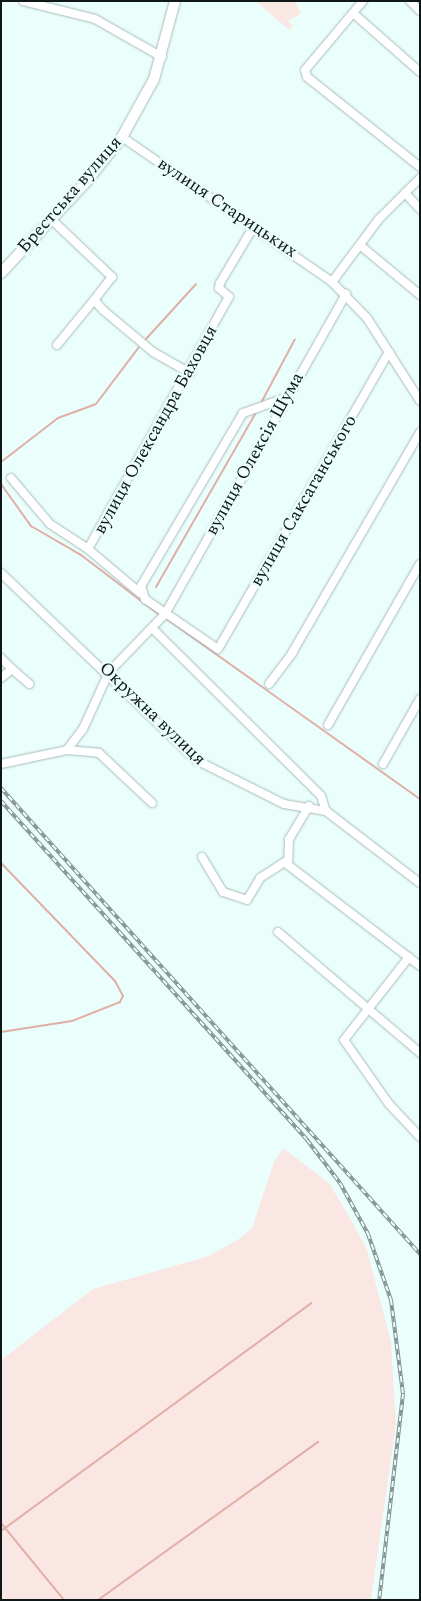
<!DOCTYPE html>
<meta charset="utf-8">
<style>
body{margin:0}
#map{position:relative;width:421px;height:1601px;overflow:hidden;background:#eafefc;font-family:Spectral,serif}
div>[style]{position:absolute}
.green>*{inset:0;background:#fae7e3}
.stream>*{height:2px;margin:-1px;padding:0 1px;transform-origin:1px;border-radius:1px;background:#e0afa7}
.roads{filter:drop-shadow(0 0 1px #a8bbba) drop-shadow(0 0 1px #a8bbba)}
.minor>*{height:8px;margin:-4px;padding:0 4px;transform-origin:4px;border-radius:4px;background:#fff}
.major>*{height:10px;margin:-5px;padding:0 5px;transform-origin:5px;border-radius:5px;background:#fff}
.rail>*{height:4px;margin-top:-2px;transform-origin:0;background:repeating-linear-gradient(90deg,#eafefc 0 5.5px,#839190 0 11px);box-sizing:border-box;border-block:1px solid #839190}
span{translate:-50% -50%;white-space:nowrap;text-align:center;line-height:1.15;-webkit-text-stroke:5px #eafefc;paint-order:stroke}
.street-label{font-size:18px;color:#101717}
.frame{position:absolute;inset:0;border:2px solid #101717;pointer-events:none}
</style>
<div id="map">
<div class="green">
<div style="clip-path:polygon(256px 1px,295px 1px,301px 14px,288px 21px,293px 26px,289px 30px)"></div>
<div style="clip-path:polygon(283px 1148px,329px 1183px,350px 1218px,367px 1250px,391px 1342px,396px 1424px,371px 1600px,1px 1600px,1px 1360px,93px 1289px,209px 1256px,239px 1239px,252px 1228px,274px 1162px)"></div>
</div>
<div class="stream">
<div style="left:146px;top:339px;width:74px;rotate:-47.7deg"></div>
<div style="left:261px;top:403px;width:72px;rotate:-62deg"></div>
<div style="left:1px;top:462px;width:72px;rotate:-37.7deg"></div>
<div style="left:58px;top:418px;width:40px;rotate:-20.2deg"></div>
<div style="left:96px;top:404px;width:71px;rotate:-53deg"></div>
<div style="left:1px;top:484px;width:52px;rotate:54.5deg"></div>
<div style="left:31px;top:526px;width:58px;rotate:30.1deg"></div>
<div style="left:81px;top:555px;width:96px;rotate:37.3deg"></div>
<div style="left:156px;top:587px;width:203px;rotate:-60.2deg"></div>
<div style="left:168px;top:620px;width:309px;rotate:35.4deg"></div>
<div style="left:1px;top:863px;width:164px;rotate:46deg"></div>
<div style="left:115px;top:981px;width:17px;rotate:62deg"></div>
<div style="left:123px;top:996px;width:7px;rotate:117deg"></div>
<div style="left:120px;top:1002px;width:52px;rotate:158.4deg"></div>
<div style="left:72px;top:1021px;width:72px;rotate:171.2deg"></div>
<div style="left:1px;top:1523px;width:99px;rotate:50.7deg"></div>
<div style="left:1px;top:1531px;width:385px;rotate:-36.3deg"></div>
<div style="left:98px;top:1600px;width:271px;rotate:-35.7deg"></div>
</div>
<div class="roads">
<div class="minor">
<div style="left:23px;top:1px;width:74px;rotate:14deg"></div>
<div style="left:95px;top:19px;width:77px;rotate:29.6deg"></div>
<div style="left:363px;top:1px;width:90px;rotate:130deg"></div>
<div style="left:305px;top:70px;width:7px;rotate:74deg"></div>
<div style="left:307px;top:77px;width:144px;rotate:38.5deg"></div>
<div style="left:410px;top:1px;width:14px;rotate:45deg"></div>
<div style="left:353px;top:13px;width:89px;rotate:41.4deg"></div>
<div style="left:122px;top:137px;width:255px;rotate:34.6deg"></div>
<div style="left:332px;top:282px;width:50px;rotate:45.8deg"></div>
<div style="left:367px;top:318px;width:98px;rotate:57.4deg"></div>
<div style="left:405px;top:193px;width:22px;rotate:47deg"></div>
<div style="left:52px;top:220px;width:83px;rotate:43.5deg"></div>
<div style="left:112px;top:277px;width:29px;rotate:128deg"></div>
<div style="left:94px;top:300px;width:13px;rotate:48deg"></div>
<div style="left:103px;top:310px;width:65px;rotate:40deg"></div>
<div style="left:153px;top:352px;width:43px;rotate:29.6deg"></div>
<div style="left:361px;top:246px;width:77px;rotate:39.7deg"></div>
<div style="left:332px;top:282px;width:79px;rotate:-53.3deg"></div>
<div style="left:379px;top:219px;width:58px;rotate:-45deg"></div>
<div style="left:57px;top:345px;width:58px;rotate:-50.6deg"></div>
<div style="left:285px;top:398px;width:45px;rotate:160.3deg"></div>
<div style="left:243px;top:413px;width:201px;rotate:120.5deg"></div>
<div style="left:141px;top:586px;width:14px;rotate:73deg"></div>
<div style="left:145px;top:599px;width:88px;rotate:34.4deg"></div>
<div style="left:218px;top:649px;width:343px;rotate:-60.1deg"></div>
<div style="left:11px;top:478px;width:60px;rotate:49.7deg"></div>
<div style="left:50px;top:524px;width:45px;rotate:33.3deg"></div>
<div style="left:88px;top:549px;width:289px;rotate:-60.8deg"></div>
<div style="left:229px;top:297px;width:13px;rotate:-138deg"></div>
<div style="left:219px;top:288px;width:5px;rotate:-79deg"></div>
<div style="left:220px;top:283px;width:66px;rotate:-59.2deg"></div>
<div style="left:88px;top:549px;width:68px;rotate:40.2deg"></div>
<div style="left:1px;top:573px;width:270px;rotate:43.8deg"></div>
<div style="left:196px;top:760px;width:98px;rotate:26.6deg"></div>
<div style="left:284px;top:804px;width:43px;rotate:9.5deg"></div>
<div style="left:326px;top:811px;width:118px;rotate:37.5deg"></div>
<div style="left:152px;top:628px;width:238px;rotate:44.8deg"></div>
<div style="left:321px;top:796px;width:16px;rotate:72deg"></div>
<div style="left:1px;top:658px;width:16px;rotate:45deg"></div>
<div style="left:1px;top:678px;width:14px;rotate:-39deg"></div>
<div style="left:12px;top:669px;width:23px;rotate:41deg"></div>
<div style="left:269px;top:684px;width:39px;rotate:-53deg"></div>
<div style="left:292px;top:653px;width:255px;rotate:-59.9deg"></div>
<div style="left:328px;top:725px;width:185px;rotate:-60.3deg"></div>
<div style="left:67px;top:750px;width:32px;rotate:5deg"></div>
<div style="left:99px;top:753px;width:73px;rotate:43.3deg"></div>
<div style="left:1px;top:764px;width:67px;rotate:-12deg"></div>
<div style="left:67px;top:750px;width:26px;rotate:-53deg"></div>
<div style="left:83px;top:729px;width:63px;rotate:-65.5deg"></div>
<div style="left:109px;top:672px;width:81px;rotate:-46deg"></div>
<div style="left:165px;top:614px;width:368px;rotate:-60.5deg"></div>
<div style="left:383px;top:764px;width:75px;rotate:-60.4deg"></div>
<div style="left:309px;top:806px;width:39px;rotate:121deg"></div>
<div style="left:289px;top:839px;width:26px;rotate:92deg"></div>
<div style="left:288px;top:865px;width:166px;rotate:37.4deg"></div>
<div style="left:202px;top:857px;width:41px;rotate:59deg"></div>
<div style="left:223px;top:892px;width:25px;rotate:18deg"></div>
<div style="left:247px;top:900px;width:26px;rotate:-59deg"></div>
<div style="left:260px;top:878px;width:31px;rotate:-33deg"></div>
<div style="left:278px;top:932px;width:187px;rotate:40.4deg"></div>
<div style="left:409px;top:957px;width:105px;rotate:128.1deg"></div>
<div style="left:344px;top:1040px;width:78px;rotate:54.9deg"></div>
<div style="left:389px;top:1104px;width:45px;rotate:46.8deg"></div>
</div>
<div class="major">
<div style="left:1px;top:273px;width:127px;rotate:-46.9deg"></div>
<div style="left:88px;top:180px;width:55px;rotate:-51.7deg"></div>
<div style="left:122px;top:137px;width:66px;rotate:-61.1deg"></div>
<div style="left:154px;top:79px;width:81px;rotate:-74.9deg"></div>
</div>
</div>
<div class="rail">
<div style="left:1px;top:788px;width:627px;rotate:48.04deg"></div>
<div style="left:1px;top:801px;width:457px;rotate:47.9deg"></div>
<div style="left:307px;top:1140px;width:54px;rotate:52.5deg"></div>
<div style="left:340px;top:1183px;width:58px;rotate:61.2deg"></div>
<div style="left:368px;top:1234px;width:70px;rotate:70.8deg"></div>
<div style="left:391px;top:1300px;width:95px;rotate:82.7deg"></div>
<div style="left:403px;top:1394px;width:207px;rotate:96.6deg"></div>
</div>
<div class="street-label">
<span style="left:70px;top:195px;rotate:-49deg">Брестська вулиця</span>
<span style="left:227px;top:208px;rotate:34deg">вулиця Старицьких</span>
<span style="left:156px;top:430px;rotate:-61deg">вулиця Олександра Баховця</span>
<span style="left:255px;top:454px;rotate:-61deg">вулиця Олексія Шума</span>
<span style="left:304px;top:501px;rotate:-60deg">вулиця Саксаганського</span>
<span style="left:152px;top:714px;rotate:44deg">Окружна вулиця</span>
</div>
<div class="frame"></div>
</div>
